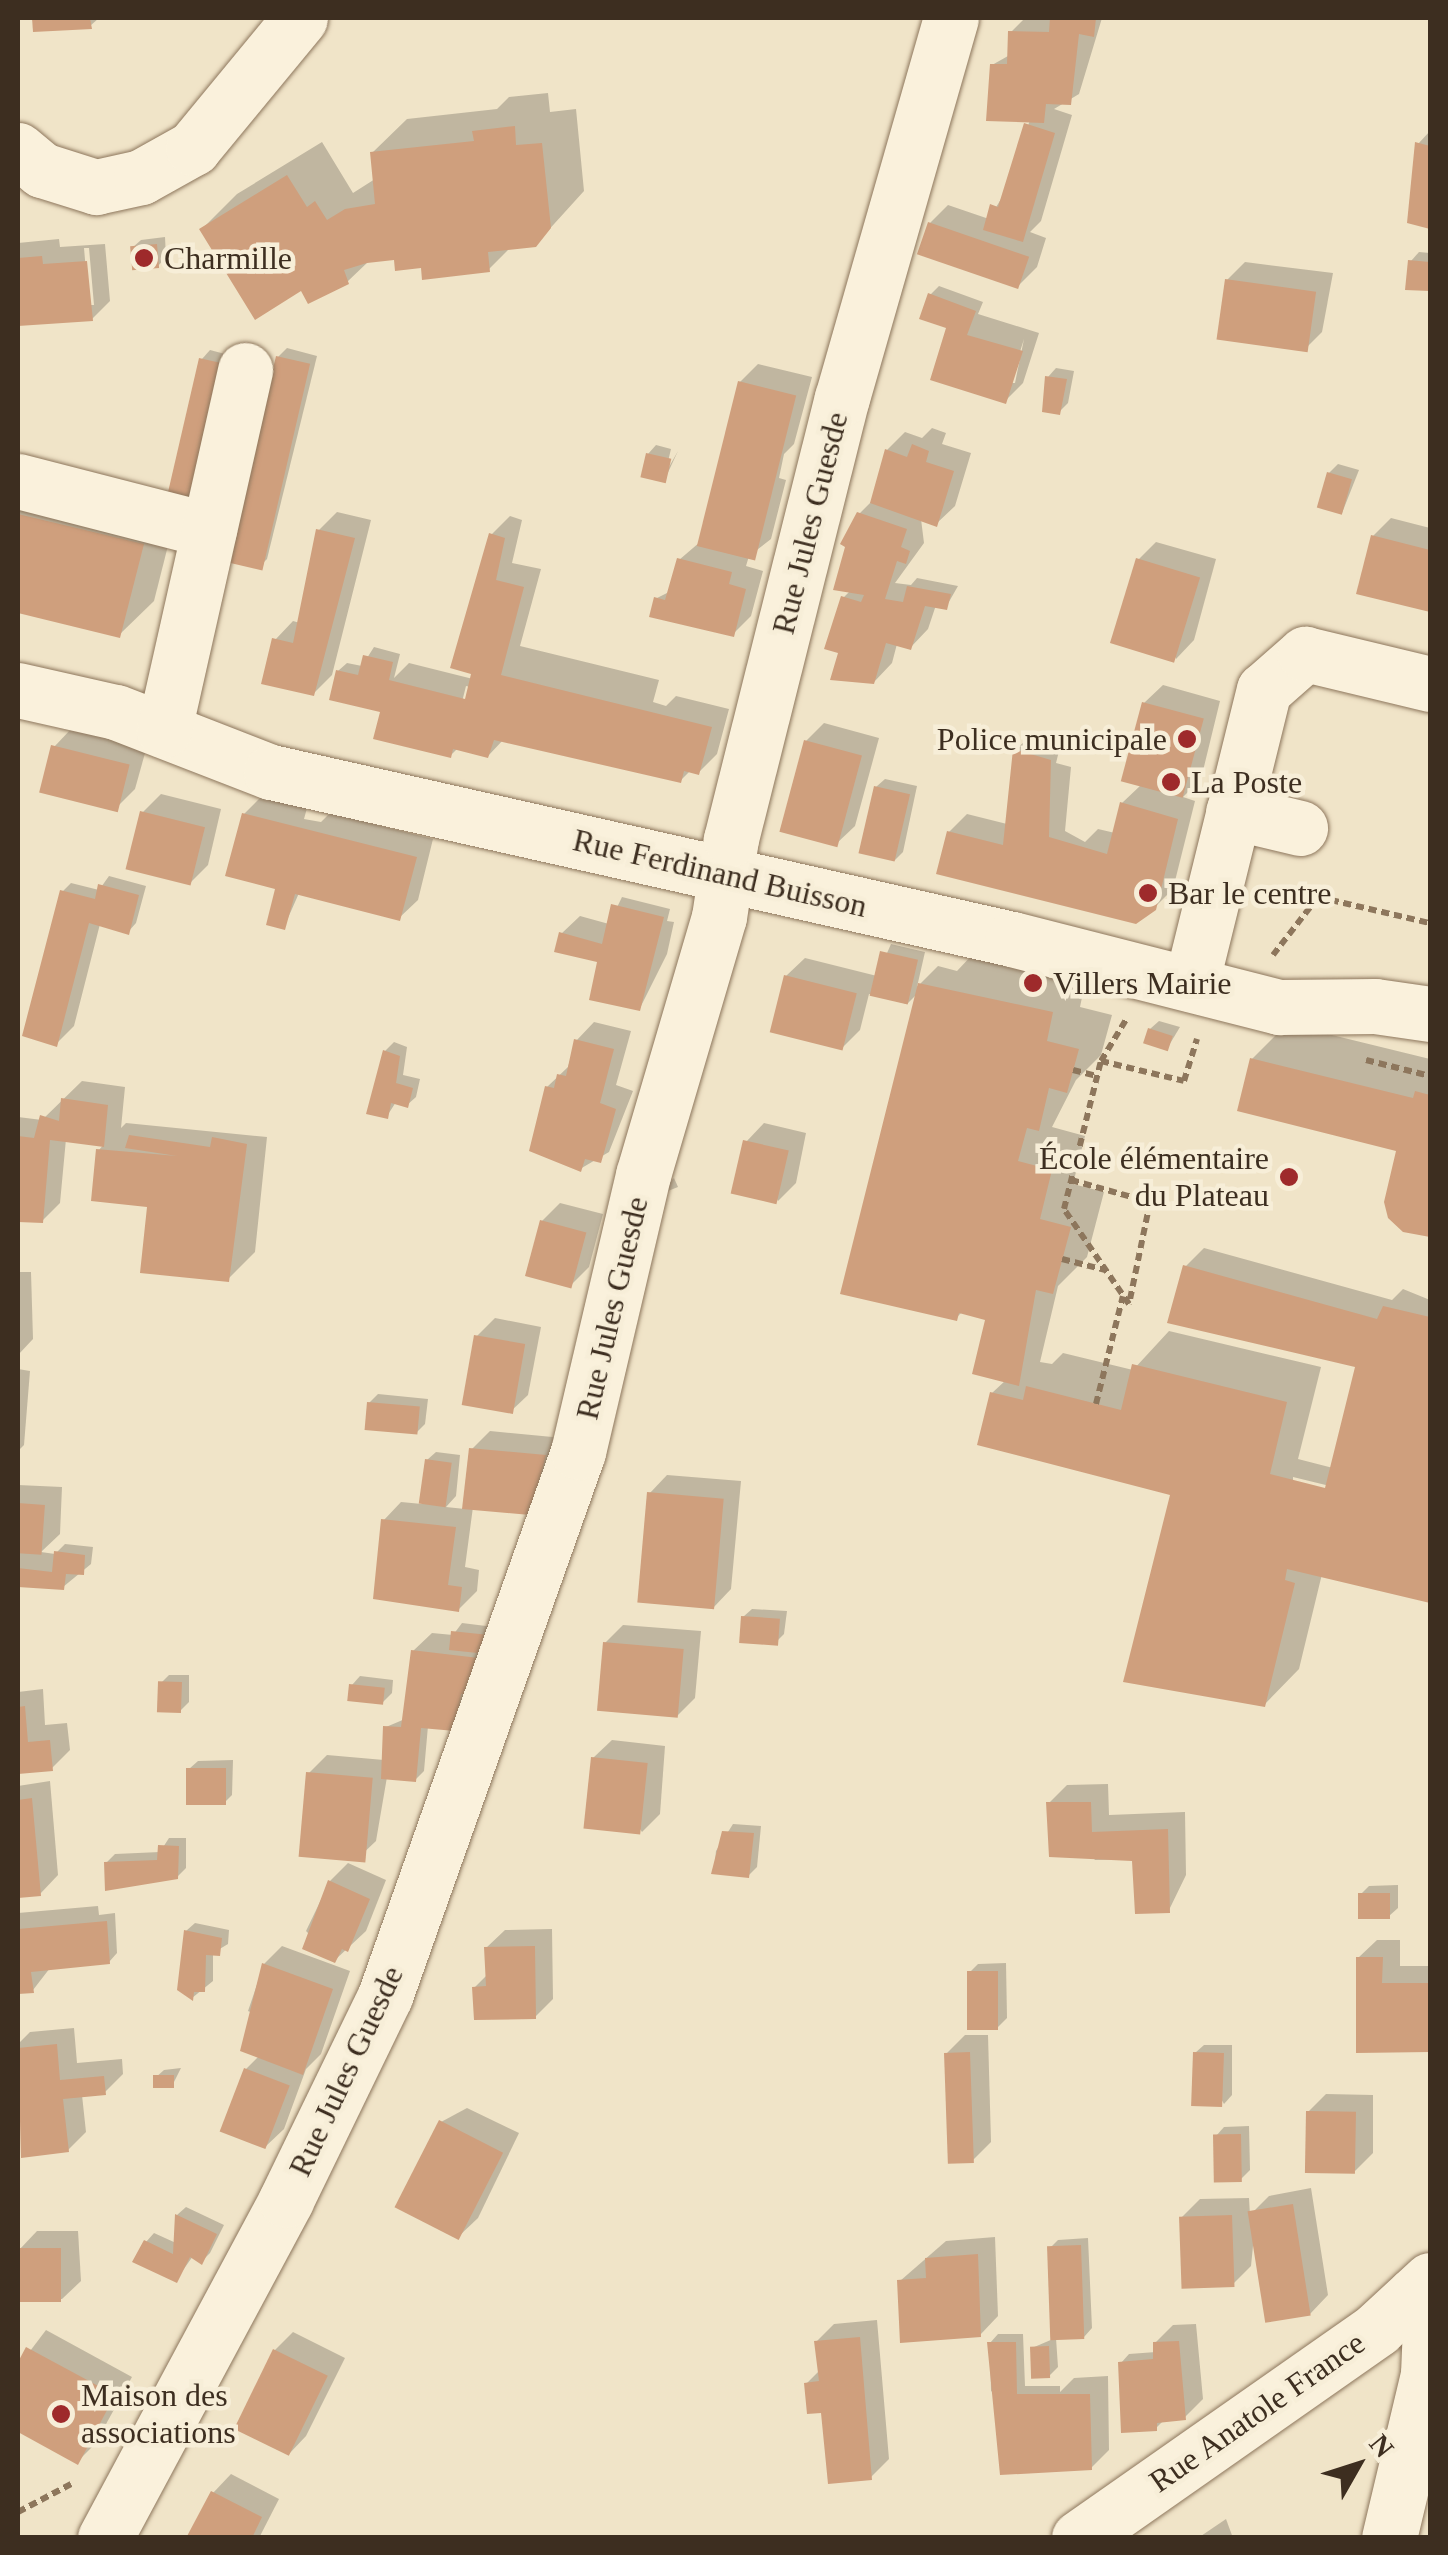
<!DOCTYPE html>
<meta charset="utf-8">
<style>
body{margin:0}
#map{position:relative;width:1448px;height:2555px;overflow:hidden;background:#f0e4c8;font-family:Georgia,serif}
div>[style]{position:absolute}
.shadow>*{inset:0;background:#0003}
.building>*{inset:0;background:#cf9f7d;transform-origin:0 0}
.path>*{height:6px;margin-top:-3px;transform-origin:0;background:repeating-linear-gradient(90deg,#8d765c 0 8px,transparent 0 13px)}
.roads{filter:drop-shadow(0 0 2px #8d765c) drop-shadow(0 0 2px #8d765c)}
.minor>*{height:55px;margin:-27.5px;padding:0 27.5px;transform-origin:27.5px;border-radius:27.5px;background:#faf1dc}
.dots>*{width:28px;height:28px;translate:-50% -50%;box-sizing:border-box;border:5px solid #f7eed8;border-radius:50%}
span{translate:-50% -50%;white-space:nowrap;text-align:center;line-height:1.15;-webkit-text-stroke:9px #f7eed8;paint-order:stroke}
.poi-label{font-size:32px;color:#3d2e20}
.left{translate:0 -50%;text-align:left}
.right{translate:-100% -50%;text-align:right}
.street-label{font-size:32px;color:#3d2e20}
.frame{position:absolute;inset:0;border:20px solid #3d2e20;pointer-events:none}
.north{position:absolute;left:1308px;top:2415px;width:100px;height:100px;-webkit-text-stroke:8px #f7eed8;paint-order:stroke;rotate:51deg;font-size:28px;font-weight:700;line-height:40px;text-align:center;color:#3d2e20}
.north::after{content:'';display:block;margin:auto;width:35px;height:45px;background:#3d2e20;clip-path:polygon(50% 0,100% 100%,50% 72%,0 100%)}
</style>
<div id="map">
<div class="shadow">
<div style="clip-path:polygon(35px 18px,99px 18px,90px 26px,36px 29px)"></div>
<div style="clip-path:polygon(1025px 18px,1102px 18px,1079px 94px,1054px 109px,1072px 115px,1041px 221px,1030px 232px,1046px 238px,1037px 267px,1019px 285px,930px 223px,948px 205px,989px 219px,1004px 194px,1030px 120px,992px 65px,1008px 56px,1011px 32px)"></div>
<div style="clip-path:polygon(548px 93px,550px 112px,576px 109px,584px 191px,535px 245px,511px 247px,489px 269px,397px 257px,369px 261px,347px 282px,302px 288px,202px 229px,237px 194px,322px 142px,353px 193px,375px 179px,372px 153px,407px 119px,497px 109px,509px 97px)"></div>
<div style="clip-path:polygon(1430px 131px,1430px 227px,1410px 221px,1418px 144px)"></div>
<div style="clip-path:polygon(165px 237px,166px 257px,158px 266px,132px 248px,141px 240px)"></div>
<div style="clip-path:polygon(evenodd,59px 239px,60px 247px,105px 244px,110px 301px,92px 319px,18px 323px,18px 243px,59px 239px,84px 248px,89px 248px,94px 305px,89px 305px,84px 248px)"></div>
<div style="clip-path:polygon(1419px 252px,1430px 253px,1430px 289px,1408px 288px,1411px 261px)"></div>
<div style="clip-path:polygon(1245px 262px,1333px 273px,1322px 332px,1304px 350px,1227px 280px)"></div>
<div style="clip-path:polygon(evenodd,939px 286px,983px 302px,978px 314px,1039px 333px,1023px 383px,1005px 401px,930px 295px,939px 286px,1024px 339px,1015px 383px,1010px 383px,1024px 339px)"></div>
<div style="clip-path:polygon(287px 348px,317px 356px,267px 559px,258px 568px,278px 357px)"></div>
<div style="clip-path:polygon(210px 350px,240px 358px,204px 497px,202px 359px)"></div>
<div style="clip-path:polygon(758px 364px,812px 377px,794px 444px,784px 454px,779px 478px,786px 480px,771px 539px,749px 556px,746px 566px,763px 571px,751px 616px,733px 634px,657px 598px,671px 591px,679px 560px,700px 542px,740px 382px)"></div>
<div style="clip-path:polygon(1056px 368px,1074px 371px,1068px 403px,1059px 412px,1048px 377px)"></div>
<div style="clip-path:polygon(932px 428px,946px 433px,942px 444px,971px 453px,955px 506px,936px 524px,921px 519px,924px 543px,895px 583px,911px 585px,917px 578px,958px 586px,946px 607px,936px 605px,928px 629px,910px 648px,897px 644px,892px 663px,874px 682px,843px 644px,843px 598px,850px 591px,859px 514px,873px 500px,887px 450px,905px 432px,922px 438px)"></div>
<div style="clip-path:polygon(656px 445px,671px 449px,665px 474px,678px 451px,664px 481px,648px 454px)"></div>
<div style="clip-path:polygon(1338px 464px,1359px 470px,1342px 513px,1329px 473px)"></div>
<div style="clip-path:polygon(18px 472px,177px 510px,154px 601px,119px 635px,18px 610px)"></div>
<div style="clip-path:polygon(337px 512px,371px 520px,332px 675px,314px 693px,275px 640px,293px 621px,300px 623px,319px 530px)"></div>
<div style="clip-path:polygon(evenodd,510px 516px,522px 520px,512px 563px,541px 569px,520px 646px,659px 680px,653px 702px,666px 706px,676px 696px,729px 709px,717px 754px,699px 772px,691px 770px,680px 781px,504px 739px,488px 756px,458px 748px,450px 756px,338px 671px,347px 663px,362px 666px,374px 647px,400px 654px,394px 678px,409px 663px,473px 679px,491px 535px,510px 516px,466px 686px,470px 687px,453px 738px,466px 686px)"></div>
<div style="clip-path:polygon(1391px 518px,1430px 528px,1430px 609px,1359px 592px,1373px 536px)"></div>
<div style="clip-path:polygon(1156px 542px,1216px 559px,1194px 640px,1176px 659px,1138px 560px)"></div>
<div style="clip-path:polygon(1163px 685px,1220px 701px,1201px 779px,1183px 797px,1195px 801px,1173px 889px,1154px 908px,949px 832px,967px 814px,1007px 824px,1015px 750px,1024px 742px,1059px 751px,1056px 763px,1071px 767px,1065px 831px,1085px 842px,1098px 829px,1115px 833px,1122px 803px,1141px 785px,1144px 703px)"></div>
<div style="clip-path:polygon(824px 723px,879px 738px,855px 826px,836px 844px,806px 741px)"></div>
<div style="clip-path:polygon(72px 728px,147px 746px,135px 789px,117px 807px,54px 747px)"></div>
<div style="clip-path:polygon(885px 779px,917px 786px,903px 852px,894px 861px,876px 787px)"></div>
<div style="clip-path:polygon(161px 794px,221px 809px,208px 865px,190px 883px,143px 812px)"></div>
<div style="clip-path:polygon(262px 796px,307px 808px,304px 819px,321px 822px,330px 813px,433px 839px,418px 900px,399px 918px,299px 893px,284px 927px,281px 877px,244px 814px)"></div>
<div style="clip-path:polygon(109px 876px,146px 886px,136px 923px,128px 932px,100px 924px,74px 1026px,56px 1044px,62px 892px,71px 883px,99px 890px)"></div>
<div style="clip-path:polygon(622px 897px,670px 909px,667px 921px,674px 922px,667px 954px,640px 1008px,602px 961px,561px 934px,580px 916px,609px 924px)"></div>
<div style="clip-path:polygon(evenodd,891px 944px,925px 952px,917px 987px,938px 966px,957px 971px,973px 954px,1086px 978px,1080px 1007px,1112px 1015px,1101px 1055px,1076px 1080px,1052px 1127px,1085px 1136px,1073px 1184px,1104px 1192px,1087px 1257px,1058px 1286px,1040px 1362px,1052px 1364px,1063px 1353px,1133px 1370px,1169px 1331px,1321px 1367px,1298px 1459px,1333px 1468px,1358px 1366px,1186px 1266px,1204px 1248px,1392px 1300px,1403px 1289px,1430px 1300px,1430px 1601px,1322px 1574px,1299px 1669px,1265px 1704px,1173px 1493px,992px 1393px,1006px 1380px,988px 1319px,963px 1311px,956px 1318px,918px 993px,907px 1004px,869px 994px,860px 1030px,842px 1048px,786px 976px,805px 958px,877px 976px,891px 944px,1293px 1477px,1338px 1488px,1337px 1493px,1293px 1482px,1293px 1477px)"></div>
<div style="clip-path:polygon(1159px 1021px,1180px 1027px,1168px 1047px,1150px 1029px)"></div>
<div style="clip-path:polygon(594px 1022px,631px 1031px,616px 1085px,633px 1091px,609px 1152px,580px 1169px,547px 1087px,568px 1067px,576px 1041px)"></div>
<div style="clip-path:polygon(1287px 1024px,1430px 1059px,1430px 1234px,1404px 1230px,1399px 1150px,1252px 1059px)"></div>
<div style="clip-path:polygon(394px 1042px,407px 1047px,403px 1075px,420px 1079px,416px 1097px,407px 1105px,396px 1102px,387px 1116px,385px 1051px)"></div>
<div style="clip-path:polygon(82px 1081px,125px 1087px,121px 1128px,126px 1123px,267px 1137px,255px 1252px,228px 1279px,99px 1150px,104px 1144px,66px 1139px,60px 1203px,42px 1221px,18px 1220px,18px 1117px,42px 1120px)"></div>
<div style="clip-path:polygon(764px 1123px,806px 1133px,796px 1183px,778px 1201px,746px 1142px)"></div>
<div style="clip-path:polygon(674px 1178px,678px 1187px,663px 1193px,665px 1187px)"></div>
<div style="clip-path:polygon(560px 1203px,603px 1214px,589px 1267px,571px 1285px,542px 1221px)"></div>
<div style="clip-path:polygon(18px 1272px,31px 1272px,33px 1339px,18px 1355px)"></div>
<div style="clip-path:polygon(495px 1318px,541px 1327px,528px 1395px,509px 1413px,477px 1336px)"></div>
<div style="clip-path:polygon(18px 1369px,30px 1371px,24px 1445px,18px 1451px)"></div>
<div style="clip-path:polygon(378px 1394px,428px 1399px,425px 1424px,416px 1433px,369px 1403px)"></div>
<div style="clip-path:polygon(490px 1431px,563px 1438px,547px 1494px,473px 1507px,465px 1567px,479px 1570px,477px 1591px,459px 1609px,383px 1521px,401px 1502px,422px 1504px,427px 1460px,436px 1452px,460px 1455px,456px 1496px,446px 1507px,465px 1509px,472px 1449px)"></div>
<div style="clip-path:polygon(667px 1475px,741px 1481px,731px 1589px,713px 1608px,649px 1494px)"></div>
<div style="clip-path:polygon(18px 1485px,62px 1487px,60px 1534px,41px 1552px,55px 1554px,65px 1544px,93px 1547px,91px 1564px,63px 1587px,18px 1584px)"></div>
<div style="clip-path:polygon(752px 1609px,787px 1611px,784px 1634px,775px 1643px,743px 1617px)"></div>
<div style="clip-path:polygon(462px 1623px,494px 1627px,463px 1720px,428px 1726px,424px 1771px,415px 1780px,387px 1777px,376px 1841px,357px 1859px,309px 1773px,327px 1755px,384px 1760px,386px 1727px,405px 1719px,413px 1651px,432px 1633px,453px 1635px)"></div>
<div style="clip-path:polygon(623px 1625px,701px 1631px,695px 1698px,677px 1716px,605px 1643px)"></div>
<div style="clip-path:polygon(169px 1675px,189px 1675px,189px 1702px,180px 1711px,160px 1684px)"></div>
<div style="clip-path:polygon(360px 1676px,393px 1680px,392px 1693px,383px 1702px,352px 1685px)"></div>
<div style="clip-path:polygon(43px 1689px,45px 1725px,67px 1723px,70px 1750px,52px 1768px,18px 1772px,18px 1692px)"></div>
<div style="clip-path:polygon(612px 1740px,665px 1746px,660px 1814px,642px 1832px,593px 1758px)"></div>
<div style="clip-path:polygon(233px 1760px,232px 1795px,224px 1803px,189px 1769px,198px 1761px)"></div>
<div style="clip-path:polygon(50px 1781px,58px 1875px,40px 1894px,18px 1896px,18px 1786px)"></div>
<div style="clip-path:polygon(1108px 1784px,1109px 1815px,1185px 1812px,1186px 1875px,1169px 1910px,1135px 1859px,1095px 1860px,1049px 1803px,1067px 1785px)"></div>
<div style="clip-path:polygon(733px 1824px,761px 1826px,757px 1867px,748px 1876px,714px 1872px,716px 1851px)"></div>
<div style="clip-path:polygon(169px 1838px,186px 1838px,186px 1868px,177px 1877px,106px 1863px,115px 1854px,160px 1852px)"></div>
<div style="clip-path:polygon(348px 1863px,386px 1880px,366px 1931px,335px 1960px,306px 1931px,330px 1881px)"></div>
<div style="clip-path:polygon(1398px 1885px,1398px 1908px,1389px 1916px,1361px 1894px,1369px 1886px)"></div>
<div style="clip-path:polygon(98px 1906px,99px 1915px,115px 1913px,117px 1953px,109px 1962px,50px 1968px,33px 1990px,18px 1992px,18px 1913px)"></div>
<div style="clip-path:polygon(195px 1923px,229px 1930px,228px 1944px,213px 1953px,213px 1981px,192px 1998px,180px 1978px,186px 1931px)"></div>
<div style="clip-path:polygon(552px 1929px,553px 1999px,535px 2017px,474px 1988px,488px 1974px,486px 1948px,505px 1930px)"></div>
<div style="clip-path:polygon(1377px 1940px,1400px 1940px,1400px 1966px,1430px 1966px,1430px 2049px,1358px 2050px,1358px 1958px)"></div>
<div style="clip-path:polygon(282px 1946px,350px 1971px,321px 2054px,306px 2069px,284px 2129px,265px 2147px,246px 2069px,259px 2056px,257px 2015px,248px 2011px,264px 1964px)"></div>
<div style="clip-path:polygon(1006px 1963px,1007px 2018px,998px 2027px,970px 1972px,978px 1964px)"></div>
<div style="clip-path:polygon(74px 2028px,77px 2063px,122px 2059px,123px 2074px,105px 2092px,82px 2095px,86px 2132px,68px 2150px,23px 2155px,18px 2044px,30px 2032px)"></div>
<div style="clip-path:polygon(965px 2035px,988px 2035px,991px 2142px,973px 2160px,946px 2054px)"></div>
<div style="clip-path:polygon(1204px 2045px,1232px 2045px,1232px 2095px,1224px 2104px,1195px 2053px)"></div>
<div style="clip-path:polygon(181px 2068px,172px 2086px,155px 2078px,164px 2070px)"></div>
<div style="clip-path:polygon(1326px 2094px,1373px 2095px,1373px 2153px,1355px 2171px,1308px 2112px)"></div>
<div style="clip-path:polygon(467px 2108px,519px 2133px,478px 2218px,459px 2236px,441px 2122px)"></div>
<div style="clip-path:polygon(1249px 2126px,1250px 2170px,1241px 2179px,1216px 2136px,1224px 2127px)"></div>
<div style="clip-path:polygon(1311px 2188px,1328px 2295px,1310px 2314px,1254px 2236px,1251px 2266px,1233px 2284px,1182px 2217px,1200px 2199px,1249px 2198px,1250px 2215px,1269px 2196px)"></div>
<div style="clip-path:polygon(186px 2207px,224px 2225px,210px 2253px,202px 2261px,193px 2256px,176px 2280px,146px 2242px,154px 2233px,176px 2243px,177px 2215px)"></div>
<div style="clip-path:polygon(37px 2231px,78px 2231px,81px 2281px,62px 2299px,18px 2300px,19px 2250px)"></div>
<div style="clip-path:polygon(995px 2237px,998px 2316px,980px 2335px,900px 2281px,946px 2241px)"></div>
<div style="clip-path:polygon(1088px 2238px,1092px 2328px,1084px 2337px,1056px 2338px,1058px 2367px,1049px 2376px,1032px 2348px,1053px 2339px,1050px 2248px,1058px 2240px)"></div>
<div style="clip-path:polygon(877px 2320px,889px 2459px,871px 2477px,806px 2384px,820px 2370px,816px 2342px,834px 2324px)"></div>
<div style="clip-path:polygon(1196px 2324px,1203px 2399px,1185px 2417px,1165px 2419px,1156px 2428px,1121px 2363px,1129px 2354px,1156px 2352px,1155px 2343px,1173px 2325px)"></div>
<div style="clip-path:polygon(46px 2330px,132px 2377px,95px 2444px,77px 2462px,18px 2429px,18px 2367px)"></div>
<div style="clip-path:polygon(293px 2332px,345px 2358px,306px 2436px,288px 2455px,275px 2350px)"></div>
<div style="clip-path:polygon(998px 2334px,1023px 2334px,1025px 2386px,1060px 2386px,1060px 2392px,1074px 2378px,1108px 2376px,1109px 2450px,1091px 2468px,991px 2391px,990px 2343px)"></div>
<div style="clip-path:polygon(231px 2474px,279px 2499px,259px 2538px,189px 2538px,213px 2493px)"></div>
<div style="clip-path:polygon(1226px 2519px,1233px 2538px,1198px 2538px)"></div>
</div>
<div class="building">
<div style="clip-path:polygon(32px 18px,90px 18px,92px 29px,33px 32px)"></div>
<div style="clip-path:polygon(1050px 18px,1096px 18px,1094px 37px,1079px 34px,1071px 105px,1046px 104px,1044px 123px,986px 121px,990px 64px,1007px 64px,1008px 31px,1049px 32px)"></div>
<div style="clip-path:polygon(1024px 123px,1055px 133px,1023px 242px,983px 230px,990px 204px,998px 207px)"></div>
<div style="clip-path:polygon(515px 126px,516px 145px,542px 143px,551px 228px,536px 247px,488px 252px,490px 272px,422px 280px,421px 268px,395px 271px,394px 260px,367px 263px,344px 270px,349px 284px,308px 304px,301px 291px,255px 320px,199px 229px,287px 175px,307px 207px,315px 201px,327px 220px,345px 209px,375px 204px,370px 152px,474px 141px,472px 131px)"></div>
<div style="clip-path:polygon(1415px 142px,1430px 146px,1430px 229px,1407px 223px)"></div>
<div style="left:928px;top:222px;width:107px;height:34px;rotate:19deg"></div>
<div style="left:157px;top:244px;width:24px;height:27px;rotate:85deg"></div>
<div style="clip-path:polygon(42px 256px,43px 264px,87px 261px,93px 321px,18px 326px,18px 258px)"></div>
<div style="clip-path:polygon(1408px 260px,1430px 262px,1430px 291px,1405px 290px)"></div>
<div style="left:1225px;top:279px;width:92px;height:61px;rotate:8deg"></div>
<div style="clip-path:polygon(928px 293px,976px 311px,967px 335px,1023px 351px,1006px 404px,930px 380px,946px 328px,919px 319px)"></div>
<div style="left:276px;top:356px;width:35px;height:212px;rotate:13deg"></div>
<div style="left:199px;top:358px;width:35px;height:146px;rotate:13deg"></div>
<div style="clip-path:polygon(1045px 376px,1067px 379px,1060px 415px,1042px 412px)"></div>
<div style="left:738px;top:381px;width:60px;height:170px;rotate:14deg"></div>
<div style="clip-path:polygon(912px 444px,929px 451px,926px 462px,954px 471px,937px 527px,870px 503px,885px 449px,907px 457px)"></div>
<div style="left:646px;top:453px;width:26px;height:25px;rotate:13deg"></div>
<div style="left:1327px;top:472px;width:26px;height:37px;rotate:16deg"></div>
<div style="clip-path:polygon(857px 512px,907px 529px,901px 547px,910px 551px,906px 564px,897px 561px,885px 599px,903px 602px,907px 586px,951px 594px,947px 610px,925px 606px,911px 650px,886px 643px,874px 684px,830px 680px,838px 653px,824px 649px,841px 596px,861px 602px,864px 595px,833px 590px,845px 547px,840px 544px)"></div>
<div style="clip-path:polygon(18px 514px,144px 544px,120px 638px,18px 613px)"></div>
<div style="clip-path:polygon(316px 529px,355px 538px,314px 696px,261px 684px,272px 638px,293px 643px)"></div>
<div style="clip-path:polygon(489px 533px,505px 538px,496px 580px,524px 587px,501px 675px,712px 727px,699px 775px,684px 771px,681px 783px,494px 740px,488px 758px,453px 749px,451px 758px,373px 739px,380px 712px,329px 700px,336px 670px,358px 675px,363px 655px,393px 662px,389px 680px,465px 699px,471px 674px,450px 668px)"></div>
<div style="clip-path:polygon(1371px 535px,1430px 550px,1430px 612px,1356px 594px)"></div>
<div style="clip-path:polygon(677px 558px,732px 572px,729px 584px,746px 589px,734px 637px,649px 617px,654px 597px,665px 600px)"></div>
<div style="left:1136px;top:558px;width:67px;height:89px;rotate:17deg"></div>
<div style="left:1142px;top:702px;width:64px;height:82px;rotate:15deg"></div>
<div style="left:804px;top:740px;width:60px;height:95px;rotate:15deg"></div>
<div style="left:51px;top:745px;width:81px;height:49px;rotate:14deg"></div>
<div style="clip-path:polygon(1013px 749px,1051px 760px,1049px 837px,1107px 854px,1120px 802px,1178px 819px,1156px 910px,1136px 924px,936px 874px,947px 831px,1003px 845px)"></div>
<div style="left:874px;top:786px;width:37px;height:69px;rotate:13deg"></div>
<div style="left:140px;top:811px;width:67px;height:60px;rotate:14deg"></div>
<div style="clip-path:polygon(242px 813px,417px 857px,400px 921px,295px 894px,285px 930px,266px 925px,275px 889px,225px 876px)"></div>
<div style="clip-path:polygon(98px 884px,139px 895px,129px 935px,89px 923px,57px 1047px,22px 1036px,60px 890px,95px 899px)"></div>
<div style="clip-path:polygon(611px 904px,664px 917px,640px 1011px,589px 1000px,597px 962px,554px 952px,559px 932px,602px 944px)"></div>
<div style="left:880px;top:951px;width:39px;height:46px;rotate:13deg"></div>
<div style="left:784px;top:975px;width:75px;height:59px;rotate:14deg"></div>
<div style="clip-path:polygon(918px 983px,1053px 1012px,1047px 1041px,1079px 1049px,1067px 1093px,1049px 1088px,1039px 1131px,1027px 1128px,1018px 1161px,1052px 1170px,1040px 1219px,1071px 1227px,1053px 1294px,1036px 1290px,1019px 1386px,972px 1374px,985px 1320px,959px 1313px,957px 1321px,840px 1294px)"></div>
<div style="left:1148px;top:1028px;width:26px;height:16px;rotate:18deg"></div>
<div style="clip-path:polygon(574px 1039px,614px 1049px,600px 1103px,616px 1109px,609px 1135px,601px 1163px,585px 1159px,581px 1172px,529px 1151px,545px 1086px,554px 1088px,557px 1074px,566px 1076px)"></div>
<div style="clip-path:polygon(383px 1050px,400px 1056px,396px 1083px,413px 1088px,408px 1108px,391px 1103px,388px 1119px,366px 1114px)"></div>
<div style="clip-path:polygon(1250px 1058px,1413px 1098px,1415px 1091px,1430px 1095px,1430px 1237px,1403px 1232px,1388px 1218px,1384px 1202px,1396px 1151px,1237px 1111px)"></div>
<div style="clip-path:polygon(61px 1098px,108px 1105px,104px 1147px,50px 1140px,43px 1223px,18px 1222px,18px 1136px,34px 1138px,40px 1115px,59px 1121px)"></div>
<div style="clip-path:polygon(129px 1135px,210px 1147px,212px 1137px,247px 1144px,229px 1282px,140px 1273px,147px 1207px,91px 1201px,96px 1149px,177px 1156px,125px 1148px)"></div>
<div style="left:743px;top:1140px;width:47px;height:55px;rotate:13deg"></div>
<div style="left:540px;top:1220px;width:48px;height:58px;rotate:15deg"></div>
<div style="clip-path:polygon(1183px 1265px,1377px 1319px,1383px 1306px,1430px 1317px,1430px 1603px,1287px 1569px,1285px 1580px,1295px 1583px,1265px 1707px,1123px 1682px,1170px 1495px,977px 1445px,990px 1392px,1023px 1400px,1026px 1386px,1121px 1410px,1132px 1364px,1287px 1402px,1270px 1474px,1325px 1488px,1355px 1367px,1167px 1323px)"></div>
<div style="left:474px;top:1335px;width:52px;height:71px;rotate:10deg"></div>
<div style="left:367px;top:1402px;width:53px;height:28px;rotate:5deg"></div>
<div style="clip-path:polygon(469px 1448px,546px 1455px,530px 1515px,462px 1509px)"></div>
<div style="left:425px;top:1459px;width:27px;height:45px;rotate:8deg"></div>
<div style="left:647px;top:1492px;width:77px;height:111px;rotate:5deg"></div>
<div style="left:18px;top:1503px;width:27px;height:50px;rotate:4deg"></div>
<div style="clip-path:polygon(381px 1519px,456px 1527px,448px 1585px,462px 1587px,459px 1612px,373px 1599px)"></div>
<div style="clip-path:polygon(54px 1551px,85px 1555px,84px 1575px,66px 1574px,64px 1590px,18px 1587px,18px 1568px,52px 1572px)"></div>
<div style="left:741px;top:1616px;width:39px;height:27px;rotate:4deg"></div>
<div style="left:451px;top:1631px;width:36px;height:19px;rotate:6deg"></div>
<div style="left:603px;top:1642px;width:81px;height:69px;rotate:5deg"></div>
<div style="clip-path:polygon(411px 1650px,487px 1659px,476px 1696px,461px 1694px,455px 1731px,421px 1728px,416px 1782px,381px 1779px,383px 1726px,401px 1727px)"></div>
<div style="left:182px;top:1682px;width:31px;height:24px;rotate:92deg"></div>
<div style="left:349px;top:1684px;width:36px;height:17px;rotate:6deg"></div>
<div style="clip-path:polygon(25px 1706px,28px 1742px,50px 1740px,53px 1771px,18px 1774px,18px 1707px)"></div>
<div style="left:591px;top:1757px;width:57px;height:72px;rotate:6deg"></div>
<div style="left:186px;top:1768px;width:40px;height:37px"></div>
<div style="left:306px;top:1772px;width:67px;height:85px;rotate:5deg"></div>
<div style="clip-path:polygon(32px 1798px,41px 1896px,18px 1898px,18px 1800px)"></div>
<div style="clip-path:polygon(1046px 1802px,1091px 1802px,1092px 1832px,1168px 1829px,1170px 1913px,1135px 1914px,1132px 1861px,1049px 1857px)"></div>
<div style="clip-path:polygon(722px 1831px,754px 1833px,749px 1878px,711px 1874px)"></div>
<div style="clip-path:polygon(158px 1845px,179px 1846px,178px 1879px,105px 1891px,104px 1862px,157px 1860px)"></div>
<div style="clip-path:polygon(328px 1880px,370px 1899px,348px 1952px,342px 1949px,335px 1963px,302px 1949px)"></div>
<div style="left:1358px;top:1893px;width:32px;height:26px"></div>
<div style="clip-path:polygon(107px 1921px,110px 1964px,31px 1972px,34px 1993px,18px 1994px,18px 1929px)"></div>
<div style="clip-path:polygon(184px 1930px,222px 1938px,220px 1956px,206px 1955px,205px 1992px,194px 1992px,193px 2001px,177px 1990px)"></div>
<div style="clip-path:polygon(535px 1946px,536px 2019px,474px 2020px,472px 1987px,486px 1986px,484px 1947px)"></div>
<div style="clip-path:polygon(1356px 1957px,1383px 1957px,1382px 1983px,1430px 1983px,1430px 2052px,1356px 2053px)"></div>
<div style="clip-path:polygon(262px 1963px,333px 1989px,303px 2075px,240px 2051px)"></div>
<div style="left:967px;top:1971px;width:31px;height:59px"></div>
<div style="clip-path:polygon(57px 2044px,60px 2080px,104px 2076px,106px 2095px,63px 2099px,69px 2152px,21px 2158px,18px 2048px)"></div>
<div style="left:970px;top:2052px;width:111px;height:26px;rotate:88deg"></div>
<div style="left:1193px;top:2052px;width:31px;height:54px;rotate:2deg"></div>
<div style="left:244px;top:2068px;width:49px;height:68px;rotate:21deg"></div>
<div style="left:174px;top:2075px;width:13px;height:21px;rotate:90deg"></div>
<div style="left:1306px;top:2111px;width:50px;height:62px;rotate:1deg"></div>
<div style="left:439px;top:2120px;width:72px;height:98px;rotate:27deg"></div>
<div style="left:1241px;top:2134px;width:48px;height:28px;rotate:89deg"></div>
<div style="left:1293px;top:2204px;width:113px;height:46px;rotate:81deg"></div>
<div style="clip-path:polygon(175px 2214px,217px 2234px,202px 2265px,190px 2257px,177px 2283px,132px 2262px,144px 2240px,173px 2254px)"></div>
<div style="left:1232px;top:2215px;width:72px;height:53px;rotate:88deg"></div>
<div style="left:1081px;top:2245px;width:94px;height:34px;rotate:88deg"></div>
<div style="left:18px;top:2248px;width:43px;height:54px"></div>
<div style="clip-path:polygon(978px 2254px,981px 2337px,900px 2343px,897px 2280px,926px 2278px,925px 2258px)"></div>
<div style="clip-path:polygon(860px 2337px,872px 2480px,828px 2484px,821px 2413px,807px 2414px,804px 2383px,819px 2381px,814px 2341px)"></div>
<div style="clip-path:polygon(1179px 2341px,1186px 2420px,1157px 2423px,1157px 2431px,1121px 2433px,1118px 2362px,1153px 2359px,1153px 2342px)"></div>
<div style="clip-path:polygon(987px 2342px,1016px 2342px,1017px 2394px,1090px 2394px,1092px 2470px,1000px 2475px)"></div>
<div style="left:1049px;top:2346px;width:32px;height:19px;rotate:88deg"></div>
<div style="clip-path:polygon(26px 2347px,115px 2395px,78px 2465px,18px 2432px,18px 2362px)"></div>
<div style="left:273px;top:2349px;width:61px;height:89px;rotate:26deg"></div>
<div style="clip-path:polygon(211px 2491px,262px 2517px,252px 2538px,186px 2538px)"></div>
</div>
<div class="path">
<div style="left:1273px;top:955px;width:73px;rotate:-52.2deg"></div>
<div style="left:1318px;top:897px;width:115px;rotate:13.1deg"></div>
<div style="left:1366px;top:1060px;width:66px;rotate:14deg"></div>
<div style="left:1101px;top:1061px;width:85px;rotate:13.5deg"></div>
<div style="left:1184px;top:1081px;width:44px;rotate:-72.8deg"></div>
<div style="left:1073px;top:1070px;width:25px;rotate:14deg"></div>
<div style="left:1071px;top:1180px;width:82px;rotate:15.6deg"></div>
<div style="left:1150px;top:1202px;width:104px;rotate:101.6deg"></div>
<div style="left:1129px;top:1304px;width:115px;rotate:-124.4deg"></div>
<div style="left:1064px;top:1209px;width:153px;rotate:-76deg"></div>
<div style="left:1101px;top:1061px;width:50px;rotate:-58.8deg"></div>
<div style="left:1062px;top:1259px;width:44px;rotate:14.3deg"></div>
<div style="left:1096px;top:1404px;width:111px;rotate:-76deg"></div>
<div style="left:18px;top:2512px;width:60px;rotate:-27.8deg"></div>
</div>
<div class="roads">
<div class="minor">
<div style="left:18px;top:150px;width:31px;rotate:40deg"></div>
<div style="left:42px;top:170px;width:57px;rotate:17.5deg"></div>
<div style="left:96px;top:187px;width:46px;rotate:-12.5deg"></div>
<div style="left:141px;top:177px;width:60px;rotate:-29.1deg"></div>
<div style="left:193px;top:148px;width:168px;rotate:-50.5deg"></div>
<div style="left:18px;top:481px;width:197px;rotate:14.4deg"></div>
<div style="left:18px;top:690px;width:100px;rotate:12.7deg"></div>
<div style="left:116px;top:712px;width:166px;rotate:21.2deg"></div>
<div style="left:271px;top:772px;width:760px;rotate:12.7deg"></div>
<div style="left:1012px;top:939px;width:276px;rotate:14.3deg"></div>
<div style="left:1279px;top:1007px;width:96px;rotate:-0.6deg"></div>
<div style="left:1375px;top:1006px;width:56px;rotate:8.3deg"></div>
<div style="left:164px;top:730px;width:369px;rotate:-77.3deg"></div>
<div style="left:1233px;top:812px;width:69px;rotate:13.4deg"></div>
<div style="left:1191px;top:984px;width:303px;rotate:-76.1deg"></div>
<div style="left:1264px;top:690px;width:55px;rotate:-41.3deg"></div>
<div style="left:1305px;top:654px;width:129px;rotate:13.5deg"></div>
<div style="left:105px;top:2538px;width:383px;rotate:-61.8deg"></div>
<div style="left:286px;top:2200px;width:227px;rotate:-64.1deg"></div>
<div style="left:385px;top:1996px;width:577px;rotate:-70.47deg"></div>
<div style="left:578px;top:1452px;width:285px;rotate:-76.8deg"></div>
<div style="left:643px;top:1175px;width:269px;rotate:-73.6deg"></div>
<div style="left:719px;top:917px;width:79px;rotate:-81.3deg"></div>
<div style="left:731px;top:839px;width:455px;rotate:-75.9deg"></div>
<div style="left:842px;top:398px;width:395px;rotate:-74deg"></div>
<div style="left:1079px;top:2538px;width:364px;rotate:-35deg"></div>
<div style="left:1377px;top:2329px;width:72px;rotate:-42.8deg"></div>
<div style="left:1389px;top:2538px;width:169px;rotate:-76.6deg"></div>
<div style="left:1428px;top:2374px;width:48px;rotate:-87.6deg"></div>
<div style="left:1430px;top:2326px;width:35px;rotate:-117deg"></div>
</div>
</div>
<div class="dots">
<div style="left:144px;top:258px;background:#9e2a2b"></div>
<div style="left:1187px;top:739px;background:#9e2a2b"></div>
<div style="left:1171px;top:782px;background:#9e2a2b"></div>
<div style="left:1148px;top:893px;background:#9e2a2b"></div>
<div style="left:1033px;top:983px;background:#9e2a2b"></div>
<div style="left:1289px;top:1177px;background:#9e2a2b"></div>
<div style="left:61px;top:2414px;background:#9e2a2b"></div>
</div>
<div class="poi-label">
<span class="left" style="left:164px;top:258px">Charmille</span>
<span class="right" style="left:1167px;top:739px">Police municipale</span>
<span class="left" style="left:1191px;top:782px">La Poste</span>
<span class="left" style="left:1168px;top:893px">Bar le centre</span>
<span class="left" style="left:1053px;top:983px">Villers Mairie</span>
<span class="right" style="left:1269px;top:1177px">École élémentaire<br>du Plateau</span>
<span class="left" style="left:81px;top:2414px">Maison des<br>associations</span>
</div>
<div class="street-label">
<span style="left:810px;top:523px;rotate:-76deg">Rue Jules Guesde</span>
<span style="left:720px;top:873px;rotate:13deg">Rue Ferdinand Buisson</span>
<span style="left:612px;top:1308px;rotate:-77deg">Rue Jules Guesde</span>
<span style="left:346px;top:2071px;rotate:-65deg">Rue Jules Guesde</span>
<span style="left:1257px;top:2412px;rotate:-35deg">Rue Anatole France</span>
</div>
<div class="frame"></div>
<div class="north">N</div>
</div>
